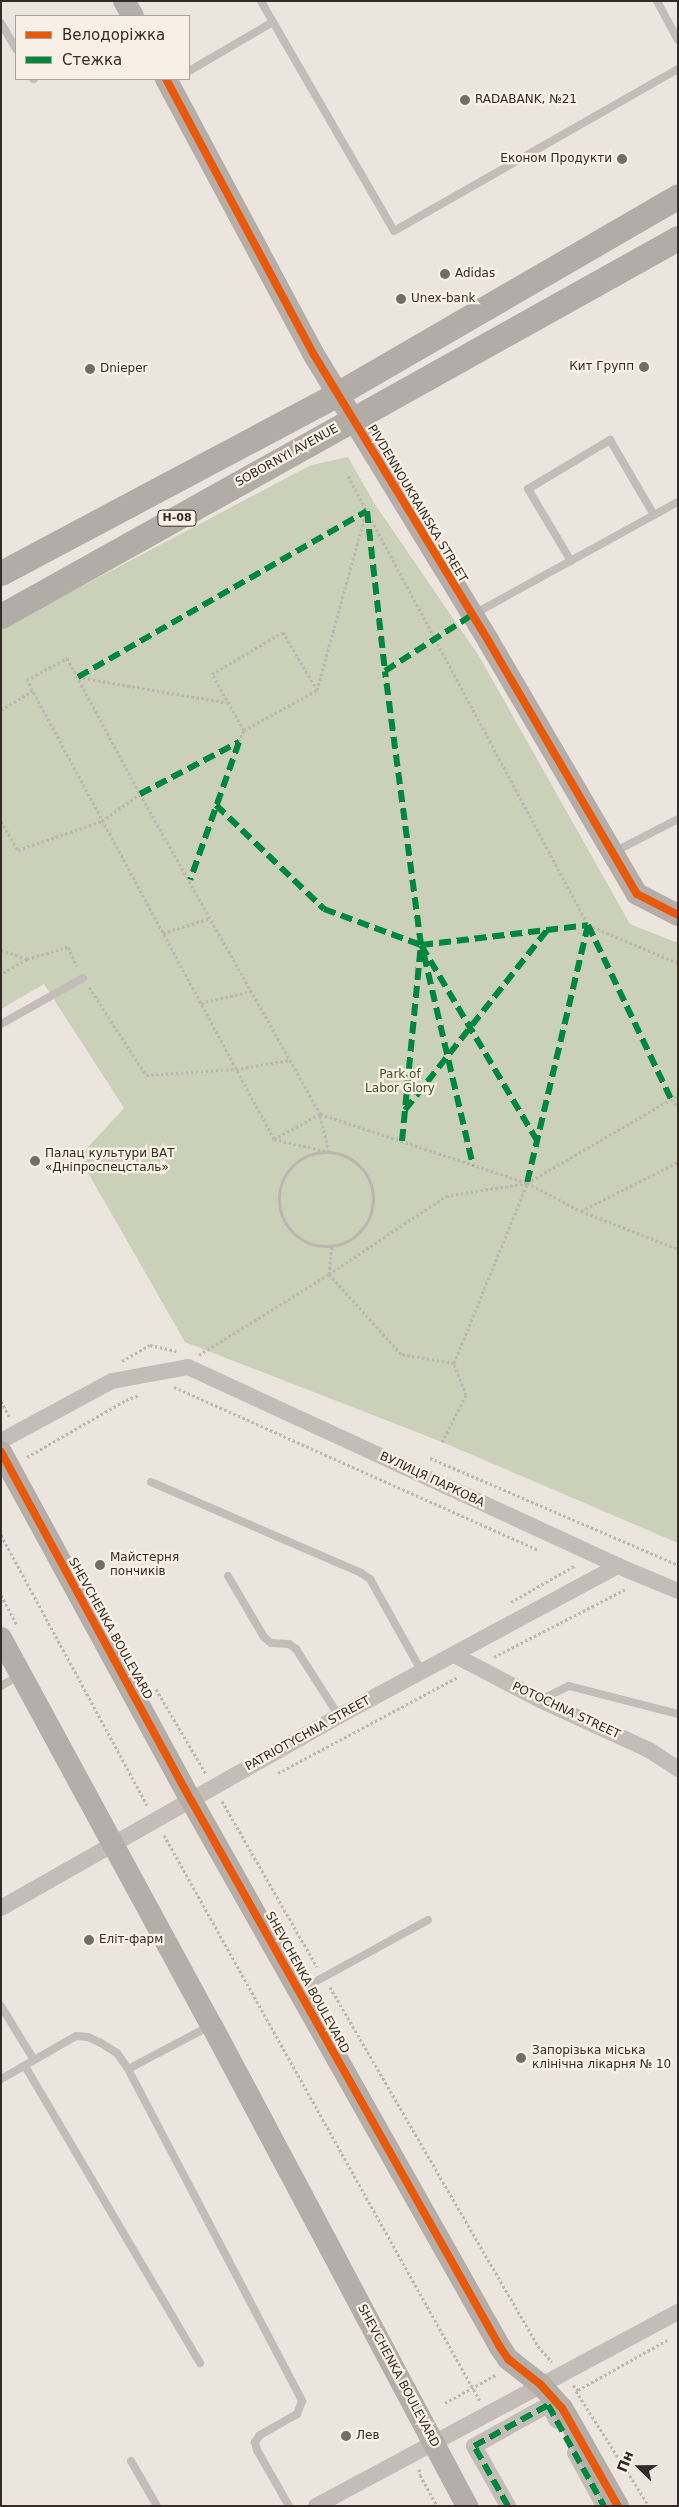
<!DOCTYPE html>
<meta charset="utf-8">
<style>
body{margin:0}
#map{position:relative;width:679px;height:2507px;overflow:hidden;background:#ebe5de;font-family:"DejaVu Sans",sans-serif}
div>[style]{position:absolute}
.green>*{inset:0;background:#cbd0b8}
.path>*{height:3px;margin-top:-1.5px;transform-origin:0;background:repeating-linear-gradient(90deg,#bcb6b0 0 2.5px,transparent 0 5px)}
.path>.ring{margin:-1.5px;padding:0;box-sizing:content-box;background:none;border:3px solid #bcb6b0;border-radius:50%}
.lane>*{height:8px;margin:-4px;padding:0 4px;transform-origin:4px;border-radius:4px;background:#c4bdb7}
.street>*{height:16px;margin:-8px;padding:0 8px;transform-origin:8px;border-radius:8px;background:#c4bdb7}
.secondary>*{height:22px;margin:-11px;padding:0 11px;transform-origin:11px;border-radius:11px;background:#b5aea8}
.primary>*{height:25px;margin:-12.5px;padding:0 12.5px;transform-origin:12.5px;border-radius:12.5px;background:#b2aca7}
.quiet>*{height:6px;margin-top:-3px;transform-origin:0;background:repeating-linear-gradient(90deg,#00873e 0 12px,transparent 0 18px)}
.cycleway>*{height:8px;margin:-4px;padding:0 4px;transform-origin:4px;border-radius:4px;background:#e8590c}
.dots>*{width:14px;height:14px;translate:-50% -50%;box-sizing:border-box;border:2px solid #f8f0e5;border-radius:50%}
span{translate:-50% -50%;white-space:nowrap;text-align:center;line-height:1.15;-webkit-text-stroke:4.5px #f8f0e5;paint-order:stroke}
.shield-label span{padding:1px 4px;background:#f8f0e5;border:1px solid;border-radius:4px;-webkit-text-stroke-width:0}
.shield-label{font-size:11px;color:#342b26;font-weight:700}
.poi-label{font-size:12px;color:#342b26}
.left{translate:0 -50%;text-align:left}
.right{translate:-100% -50%;text-align:right}
.street-label{font-size:12px;color:#342b26}
.park-label{font-size:12px;color:#42512b}
.frame{position:absolute;inset:0;border:2px solid #342b26;pointer-events:none}
.legend{position:absolute;left:15px;top:15px;width:175px;height:65px;box-sizing:border-box;background:#f8f0e5;border:1px solid #aaa199;margin:0;padding:6px 9px;list-style:none;font-size:15px;color:#342b26}
.legend li{display:flex;align-items:center;gap:10px;height:25px}
.legend b{width:25px;border:1px solid #aaa199}
.north{position:absolute;left:614px;top:2442px;width:50px;height:50px;-webkit-text-stroke:4px #f8f0e5;paint-order:stroke;rotate:292deg;font-size:14px;font-weight:700;line-height:20px;text-align:center;color:#342b26}
.north::after{content:'';display:block;margin:auto;width:18px;height:22px;background:#342b26;clip-path:polygon(50% 0,100% 100%,50% 72%,0 100%)}
</style>
<div id="map">
<div class="green">
<div style="clip-path:polygon(348px 457px,374px 503px,479px 656px,630px 924px,678px 943px,678px 1543px,442px 1442px,185px 1342px,79px 1157px,124px 1108px,44px 984px,1px 1009px,1px 629px,311px 465px)"></div>
</div>
<div class="path">
<div style="left:348px;top:476px;width:509px;rotate:61.87deg"></div>
<div style="left:588px;top:925px;width:98px;rotate:22.9deg"></div>
<div style="left:67px;top:658px;width:154px;rotate:61.8deg"></div>
<div style="left:140px;top:794px;width:367px;rotate:60.6deg"></div>
<div style="left:320px;top:1114px;width:52px;rotate:151.5deg"></div>
<div style="left:274px;top:1139px;width:521px;rotate:-118.29deg"></div>
<div style="left:27px;top:680px;width:46px;rotate:-28.8deg"></div>
<div style="left:78px;top:677px;width:153px;rotate:9.8deg"></div>
<div style="left:1px;top:710px;width:37px;rotate:-31deg"></div>
<div style="left:244px;top:730px;width:64px;rotate:-119.7deg"></div>
<div style="left:212px;top:674px;width:82px;rotate:-30.6deg"></div>
<div style="left:283px;top:632px;width:67px;rotate:59.6deg"></div>
<div style="left:239px;top:742px;width:13px;rotate:-67deg"></div>
<div style="left:244px;top:730px;width:83px;rotate:-28.7deg"></div>
<div style="left:317px;top:690px;width:185px;rotate:-74.6deg"></div>
<div style="left:1px;top:821px;width:34px;rotate:60deg"></div>
<div style="left:18px;top:850px;width:89px;rotate:-19deg"></div>
<div style="left:102px;top:821px;width:47px;rotate:-35.4deg"></div>
<div style="left:163px;top:933px;width:50px;rotate:-17.4deg"></div>
<div style="left:1px;top:950px;width:28px;rotate:19deg"></div>
<div style="left:27px;top:959px;width:30px;rotate:150deg"></div>
<div style="left:27px;top:959px;width:43px;rotate:-16.3deg"></div>
<div style="left:68px;top:947px;width:21px;rotate:65deg"></div>
<div style="left:89px;top:987px;width:105px;rotate:57.1deg"></div>
<div style="left:146px;top:1075px;width:90px;rotate:-3.8deg"></div>
<div style="left:236px;top:1069px;width:55px;rotate:-9.5deg"></div>
<div style="left:201px;top:1003px;width:52px;rotate:-13.2deg"></div>
<div style="left:671px;top:1099px;width:11px;rotate:49deg"></div>
<div style="left:320px;top:1114px;width:218px;rotate:18.4deg"></div>
<div style="left:527px;top:1183px;width:61px;rotate:27.4deg"></div>
<div style="left:581px;top:1211px;width:104px;rotate:21.4deg"></div>
<div style="left:274px;top:1139px;width:57px;rotate:13.3deg"></div>
<div style="left:329px;top:1152px;width:38px;rotate:-104deg"></div>
<div class="ring" style="left:279px;top:1152px;width:91px;height:91px"></div>
<div style="left:581px;top:1211px;width:109px;rotate:-26.8deg"></div>
<div style="left:199px;top:1355px;width:153px;rotate:-31.9deg"></div>
<div style="left:329px;top:1274px;width:28px;rotate:-84deg"></div>
<div style="left:122px;top:1361px;width:32px;rotate:-30deg"></div>
<div style="left:150px;top:1345px;width:27px;rotate:13deg"></div>
<div style="left:454px;top:1363px;width:54px;rotate:-170.4deg"></div>
<div style="left:401px;top:1354px;width:108px;rotate:-132deg"></div>
<div style="left:329px;top:1274px;width:141px;rotate:-33.7deg"></div>
<div style="left:446px;top:1196px;width:82px;rotate:-9.1deg"></div>
<div style="left:527px;top:1183px;width:175px;rotate:-30.2deg"></div>
<div style="left:174px;top:1387px;width:399px;rotate:24.1deg"></div>
<div style="left:1px;top:1401px;width:19px;rotate:62deg"></div>
<div style="left:442px;top:1442px;width:53px;rotate:-62.9deg"></div>
<div style="left:466px;top:1395px;width:34px;rotate:-111deg"></div>
<div style="left:454px;top:1363px;width:193px;rotate:-67.8deg"></div>
<div style="left:27px;top:1457px;width:114px;rotate:-29.9deg"></div>
<div style="left:126px;top:1400px;width:14px;rotate:-21deg"></div>
<div style="left:430px;top:1458px;width:270px;rotate:23.3deg"></div>
<div style="left:1px;top:1535px;width:307px;rotate:61.6deg"></div>
<div style="left:1px;top:1595px;width:34px;rotate:62deg"></div>
<div style="left:511px;top:1602px;width:73px;rotate:-29.7deg"></div>
<div style="left:494px;top:1657px;width:148px;rotate:-27.3deg"></div>
<div style="left:156px;top:1689px;width:99px;rotate:59.5deg"></div>
<div style="left:278px;top:1773px;width:204px;rotate:-28.1deg"></div>
<div style="left:222px;top:1801px;width:191px;rotate:60.2deg"></div>
<div style="left:164px;top:1835px;width:648px;rotate:60.83deg"></div>
<div style="left:330px;top:1987px;width:415px;rotate:59.9deg"></div>
<div style="left:538px;top:2346px;width:21px;rotate:49deg"></div>
<div style="left:573px;top:2385px;width:7px;rotate:45deg"></div>
<div style="left:578px;top:2390px;width:104px;rotate:-29.3deg"></div>
<div style="left:576px;top:2391px;width:136px;rotate:57.6deg"></div>
<div style="left:445px;top:2403px;width:60px;rotate:-29.1deg"></div>
<div style="left:419px;top:2469px;width:6px;rotate:81deg"></div>
<div style="left:420px;top:2475px;width:35px;rotate:61deg"></div>
</div>
<div class="lane">
<div style="left:657px;top:1px;width:44px;rotate:61.7deg"></div>
<div style="left:273px;top:22px;width:241px;rotate:59.9deg"></div>
<div style="left:394px;top:231px;width:327px;rotate:-29.7deg"></div>
<div style="left:1px;top:23px;width:30px;rotate:60deg"></div>
<div style="left:189px;top:71px;width:97px;rotate:-30.3deg"></div>
<div style="left:273px;top:22px;width:24px;rotate:-120deg"></div>
<div style="left:33px;top:79px;width:1px"></div>
<div style="left:571px;top:561px;width:84px;rotate:-120.8deg"></div>
<div style="left:528px;top:489px;width:96px;rotate:-30.9deg"></div>
<div style="left:610px;top:440px;width:87px;rotate:59.6deg"></div>
<div style="left:474px;top:614px;width:233px;rotate:-28.8deg"></div>
<div style="left:614px;top:852px;width:72px;rotate:-27.3deg"></div>
<div style="left:1px;top:1024px;width:94px;rotate:-29.3deg"></div>
<div style="left:151px;top:1482px;width:229px;rotate:23.4deg"></div>
<div style="left:361px;top:1573px;width:11px;rotate:34deg"></div>
<div style="left:370px;top:1579px;width:107px;rotate:60.8deg"></div>
<div style="left:228px;top:1576px;width:71px;rotate:59.5deg"></div>
<div style="left:264px;top:1637px;width:9px;rotate:41deg"></div>
<div style="left:271px;top:1643px;width:18px;rotate:3deg"></div>
<div style="left:289px;top:1644px;width:9px;rotate:36deg"></div>
<div style="left:296px;top:1649px;width:80px;rotate:57.3deg"></div>
<div style="left:1px;top:1686px;width:22px;rotate:-30deg"></div>
<div style="left:540px;top:1700px;width:32px;rotate:-26deg"></div>
<div style="left:569px;top:1686px;width:113px;rotate:14.4deg"></div>
<div style="left:300px;top:1990px;width:146px;rotate:-28.7deg"></div>
<div style="left:1px;top:2006px;width:63px;rotate:58.6deg"></div>
<div style="left:25px;top:2066px;width:345px;rotate:59.5deg"></div>
<div style="left:128px;top:2069px;width:93px;rotate:-27.7deg"></div>
<div style="left:1px;top:2079px;width:86px;rotate:-29.8deg"></div>
<div style="left:76px;top:2036px;width:12px;rotate:5deg"></div>
<div style="left:88px;top:2037px;width:14px;rotate:25deg"></div>
<div style="left:101px;top:2043px;width:19px;rotate:32deg"></div>
<div style="left:117px;top:2053px;width:19px;rotate:55deg"></div>
<div style="left:128px;top:2069px;width:375px;rotate:62.3deg"></div>
<div style="left:302px;top:2401px;width:14px;rotate:111deg"></div>
<div style="left:297px;top:2414px;width:43px;rotate:150.4deg"></div>
<div style="left:260px;top:2435px;width:9px;rotate:126deg"></div>
<div style="left:255px;top:2442px;width:8px;rotate:76deg"></div>
<div style="left:257px;top:2450px;width:64px;rotate:60.3deg"></div>
<div style="left:131px;top:2461px;width:52px;rotate:60deg"></div>
</div>
<div class="street">
<div style="left:1px;top:1441px;width:126px;rotate:-28.4deg"></div>
<div style="left:112px;top:1381px;width:77px;rotate:-10.4deg"></div>
<div style="left:188px;top:1367px;width:474px;rotate:24.8deg"></div>
<div style="left:618px;top:1566px;width:65px;rotate:22.6deg"></div>
<div style="left:454px;top:1655px;width:97px;rotate:27.6deg"></div>
<div style="left:540px;top:1700px;width:120px;rotate:24.6deg"></div>
<div style="left:649px;top:1750px;width:35px;rotate:33deg"></div>
<div style="left:1px;top:1908px;width:389px;rotate:-29.6deg"></div>
<div style="left:339px;top:1716px;width:317px;rotate:-28.3deg"></div>
<div style="left:575px;top:2453px;width:60px;rotate:61.3deg"></div>
<div style="left:316px;top:2506px;width:411px;rotate:-28.2deg"></div>
<div style="left:508px;top:2506px;width:69px;rotate:-119.5deg"></div>
<div style="left:474px;top:2446px;width:85px;rotate:-29deg"></div>
<div style="left:548px;top:2405px;width:18px;rotate:61deg"></div>
</div>
<div class="secondary">
<div style="left:124px;top:1px;width:17px;rotate:59deg"></div>
<div style="left:166px;top:79px;width:313px;rotate:61.8deg"></div>
<div style="left:314px;top:355px;width:336px;rotate:58.6deg"></div>
<div style="left:489px;top:642px;width:292px;rotate:59.6deg"></div>
<div style="left:637px;top:894px;width:46px;rotate:27.1deg"></div>
<div style="left:1px;top:1452px;width:396px;rotate:61.4deg"></div>
<div style="left:191px;top:1800px;width:628px;rotate:60.54deg"></div>
<div style="left:500px;top:2347px;width:14px;rotate:56deg"></div>
<div style="left:508px;top:2359px;width:42px;rotate:38.2deg"></div>
<div style="left:541px;top:2385px;width:31px;rotate:48deg"></div>
<div style="left:562px;top:2408px;width:113px;rotate:60.3deg"></div>
<div style="left:1px;top:1638px;width:442px;rotate:61.5deg"></div>
<div style="left:212px;top:2026px;width:544px;rotate:62.02deg"></div>
</div>
<div class="primary">
<div style="left:1px;top:573px;width:381px;rotate:-28deg"></div>
<div style="left:337px;top:394px;width:394px;rotate:-30.1deg"></div>
<div style="left:1px;top:616px;width:775px;rotate:-29.18deg"></div>
</div>
<div class="quiet">
<div style="left:78px;top:677px;width:333px;rotate:-29.9deg"></div>
<div style="left:367px;top:511px;width:161px;rotate:83.6deg"></div>
<div style="left:140px;top:794px;width:112px;rotate:-27.7deg"></div>
<div style="left:239px;top:742px;width:146px;rotate:109.5deg"></div>
<div style="left:216px;top:805px;width:150px;rotate:43.9deg"></div>
<div style="left:324px;top:909px;width:103px;rotate:20.4deg"></div>
<div style="left:421px;top:945px;width:168px;rotate:-6.8deg"></div>
<div style="left:588px;top:925px;width:265px;rotate:103.3deg"></div>
<div style="left:588px;top:925px;width:193px;rotate:64.5deg"></div>
<div style="left:421px;top:945px;width:227px;rotate:59.3deg"></div>
<div style="left:424px;top:955px;width:216px;rotate:76.9deg"></div>
<div style="left:405px;top:1110px;width:229px;rotate:-51.7deg"></div>
<div style="left:402px;top:1141px;width:197px;rotate:-84.5deg"></div>
<div style="left:421px;top:945px;width:276px;rotate:-97.5deg"></div>
<div style="left:385px;top:671px;width:103px;rotate:-32.8deg"></div>
<div style="left:508px;top:2506px;width:69px;rotate:-119.5deg"></div>
<div style="left:474px;top:2446px;width:85px;rotate:-29deg"></div>
<div style="left:548px;top:2405px;width:115px;rotate:61deg"></div>
</div>
<div class="cycleway">
<div style="left:166px;top:79px;width:313px;rotate:61.8deg"></div>
<div style="left:314px;top:355px;width:336px;rotate:58.6deg"></div>
<div style="left:489px;top:642px;width:292px;rotate:59.6deg"></div>
<div style="left:637px;top:894px;width:46px;rotate:27.1deg"></div>
<div style="left:1px;top:1452px;width:396px;rotate:61.4deg"></div>
<div style="left:191px;top:1800px;width:628px;rotate:60.54deg"></div>
<div style="left:500px;top:2347px;width:14px;rotate:56deg"></div>
<div style="left:508px;top:2359px;width:42px;rotate:38.2deg"></div>
<div style="left:541px;top:2385px;width:31px;rotate:48deg"></div>
<div style="left:562px;top:2408px;width:113px;rotate:60.3deg"></div>
</div>
<div class="dots">
<div style="left:465px;top:100px;background:#746c66"></div>
<div style="left:622px;top:159px;background:#746c66"></div>
<div style="left:445px;top:274px;background:#746c66"></div>
<div style="left:401px;top:299px;background:#746c66"></div>
<div style="left:644px;top:367px;background:#746c66"></div>
<div style="left:90px;top:369px;background:#746c66"></div>
<div style="left:35px;top:1161px;background:#746c66"></div>
<div style="left:100px;top:1565px;background:#746c66"></div>
<div style="left:89px;top:1940px;background:#746c66"></div>
<div style="left:521px;top:2058px;background:#746c66"></div>
<div style="left:346px;top:2436px;background:#746c66"></div>
</div>
<div class="shield-label">
<span style="left:177px;top:518px">Н-08</span>
</div>
<div class="poi-label">
<span class="left" style="left:475px;top:100px">RADABANK, №21</span>
<span class="right" style="left:612px;top:159px">Економ Продукти</span>
<span class="left" style="left:455px;top:274px">Adidas</span>
<span class="left" style="left:411px;top:299px">Unex-bank</span>
<span class="right" style="left:634px;top:367px">Кит Групп</span>
<span class="left" style="left:100px;top:369px">Dnieper</span>
<span class="left" style="left:45px;top:1161px">Палац культури ВАТ<br>«Дніпроспецсталь»</span>
<span class="left" style="left:110px;top:1565px">Майстерня<br>пончиків</span>
<span class="left" style="left:99px;top:1940px">Еліт-фарм</span>
<span class="left" style="left:532px;top:2058px">Запорізька міська<br>клінічна лікарня № 10</span>
<span class="left" style="left:356px;top:2436px">Лев</span>
</div>
<div class="street-label">
<span style="left:287px;top:456px;rotate:-29deg">SOBORNYI AVENUE</span>
<span style="left:417px;top:504px;rotate:59deg">PIVDENNOUKRAINSKA STREET</span>
<span style="left:432px;top:1480px;rotate:25deg">ВУЛИЦЯ ПАРКОВА</span>
<span style="left:110px;top:1629px;rotate:61deg">SHEVCHENKA BOULEVARD</span>
<span style="left:566px;top:1711px;rotate:25deg">POTOCHNA STREET</span>
<span style="left:308px;top:1734px;rotate:-29deg">PATRIOTYCHNA STREET</span>
<span style="left:307px;top:1983px;rotate:61deg">SHEVCHENKA BOULEVARD</span>
<span style="left:398px;top:2376px;rotate:62deg">SHEVCHENKA BOULEVARD</span>
</div>
<div class="park-label">
<span style="left:400px;top:1082px">Park of<br>Labor Glory</span>
</div>
<div class="frame"></div>
<ul class="legend">
<li><b style="height:6px;background:#e8590c"></b>Велодоріжка</li>
<li><b style="height:6px;background:#00873e"></b>Стежка</li>
</ul>
<div class="north">Пн</div>
</div>
